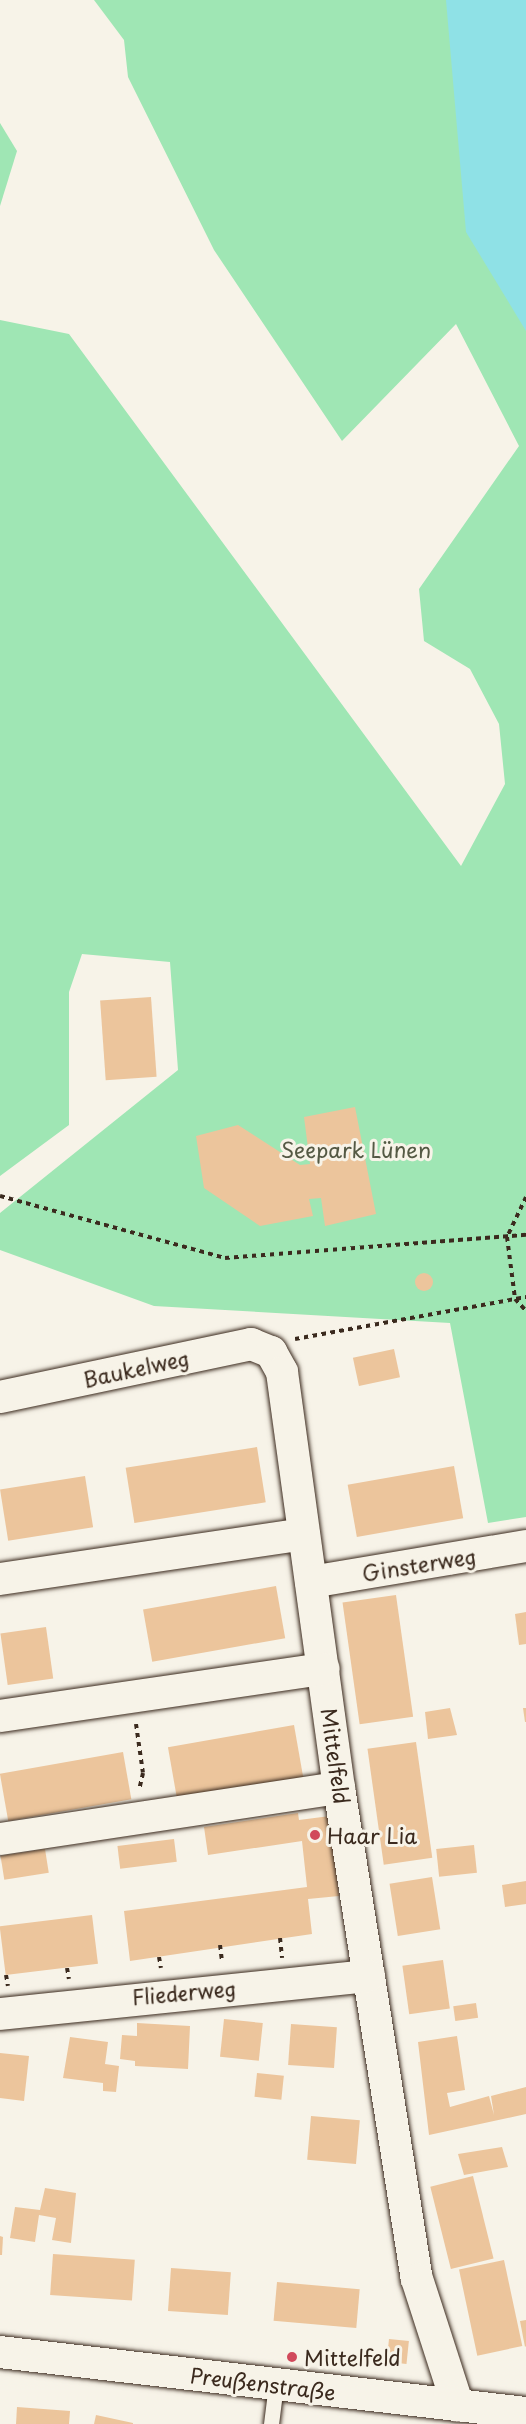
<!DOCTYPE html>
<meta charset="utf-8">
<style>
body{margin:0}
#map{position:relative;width:526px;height:2424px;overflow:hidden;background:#f7f3e8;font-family:"Playpen Sans",sans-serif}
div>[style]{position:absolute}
.green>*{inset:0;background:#9fe6b4}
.water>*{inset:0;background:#8fe1e6}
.building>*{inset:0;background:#ecc59c;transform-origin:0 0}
.round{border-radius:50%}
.path>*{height:4px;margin-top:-2px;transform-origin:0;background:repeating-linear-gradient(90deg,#3b2a1e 0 4.5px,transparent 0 9px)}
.roads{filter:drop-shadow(0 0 2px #3b2a1e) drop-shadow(0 0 2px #3b2a1e)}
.service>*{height:15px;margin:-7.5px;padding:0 7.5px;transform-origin:7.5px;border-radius:7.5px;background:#f7f3e8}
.minor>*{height:32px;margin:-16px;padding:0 16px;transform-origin:16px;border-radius:16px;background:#f7f3e8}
.dots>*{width:16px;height:16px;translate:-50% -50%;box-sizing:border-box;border:3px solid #f7f3e8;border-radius:50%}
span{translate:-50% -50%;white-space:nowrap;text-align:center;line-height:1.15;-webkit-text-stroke:6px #f7f3e8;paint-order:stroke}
.park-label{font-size:21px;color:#545944}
.street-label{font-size:21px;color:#3b2a1e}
.poi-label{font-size:21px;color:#3b2a1e}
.left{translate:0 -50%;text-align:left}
</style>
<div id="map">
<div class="green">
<div style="clip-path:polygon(94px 0,526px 0,526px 1517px,488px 1523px,450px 1323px,154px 1306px,0 1250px,0 1213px,178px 1070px,170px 962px,82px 954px,69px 992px,69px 1125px,0 1176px,0 320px,69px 334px,461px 866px,505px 784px,499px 724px,470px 669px,424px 641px,419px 589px,519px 446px,456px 324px,342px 441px,214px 250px,128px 77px,124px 40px)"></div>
<div style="clip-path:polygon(0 123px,17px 151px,0 206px)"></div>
</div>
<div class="water">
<div style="clip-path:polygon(446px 0,526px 0,526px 331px,466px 232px)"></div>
</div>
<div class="building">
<div style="left:151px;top:997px;width:80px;height:51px;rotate:86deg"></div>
<div style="clip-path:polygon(355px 1107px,376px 1214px,325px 1226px,321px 1198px,309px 1199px,313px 1216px,260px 1226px,204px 1188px,196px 1136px,238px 1125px,300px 1165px,310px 1164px,304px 1117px)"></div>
<div class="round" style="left:415px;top:1273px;width:18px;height:18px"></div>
<div style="left:394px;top:1349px;width:29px;height:42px;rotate:78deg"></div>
<div style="left:257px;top:1447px;width:56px;height:133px;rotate:81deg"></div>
<div style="left:454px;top:1466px;width:53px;height:108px;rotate:80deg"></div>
<div style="left:85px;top:1476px;width:52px;height:86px;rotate:81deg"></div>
<div style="left:276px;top:1586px;width:53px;height:135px;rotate:80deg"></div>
<div style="left:396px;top:1595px;width:123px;height:54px;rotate:82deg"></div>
<div style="clip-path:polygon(526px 1612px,526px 1644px,519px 1645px,515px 1614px)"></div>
<div style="left:46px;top:1627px;width:52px;height:46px;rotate:82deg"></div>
<div style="clip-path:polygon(450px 1708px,457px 1735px,428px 1739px,425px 1712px)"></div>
<div style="clip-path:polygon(523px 1708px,526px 1708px,526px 1722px,525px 1722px)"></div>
<div style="left:294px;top:1725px;width:53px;height:128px;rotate:80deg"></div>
<div style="left:416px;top:1742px;width:117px;height:49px;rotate:82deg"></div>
<div style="left:123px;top:1752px;width:48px;height:125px;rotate:80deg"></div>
<div style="clip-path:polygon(298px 1813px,299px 1820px,330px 1816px,339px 1896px,308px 1899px,312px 1934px,130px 1961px,124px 1911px,307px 1887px,302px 1841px,208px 1855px,204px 1827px)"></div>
<div style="left:174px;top:1839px;width:23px;height:57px;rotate:83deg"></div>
<div style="left:474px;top:1845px;width:28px;height:38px;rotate:84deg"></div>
<div style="left:45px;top:1849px;width:24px;height:45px;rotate:81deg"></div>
<div style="left:432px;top:1877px;width:53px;height:43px;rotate:81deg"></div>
<div style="clip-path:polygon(526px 1881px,526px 1904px,505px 1907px,502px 1885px)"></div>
<div style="left:92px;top:1915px;width:49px;height:93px;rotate:83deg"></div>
<div style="left:443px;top:1960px;width:49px;height:41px;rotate:82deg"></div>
<div style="left:476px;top:2003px;width:15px;height:23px;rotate:82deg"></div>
<div style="left:224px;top:2019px;width:39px;height:38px;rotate:6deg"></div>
<div style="clip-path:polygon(137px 2023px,190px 2026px,188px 2069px,135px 2066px,135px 2061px,120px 2059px,122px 2035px,137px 2036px)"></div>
<div style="left:291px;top:2024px;width:46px;height:41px;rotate:4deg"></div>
<div style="clip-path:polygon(457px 2036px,465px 2090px,447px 2093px,450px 2107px,489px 2096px,494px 2115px,491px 2096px,526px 2087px,526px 2114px,429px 2135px,418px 2042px)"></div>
<div style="clip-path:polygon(70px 2037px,108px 2042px,105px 2064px,119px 2066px,116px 2092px,103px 2091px,103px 2083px,63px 2078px)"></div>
<div style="clip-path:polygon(0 2053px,29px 2056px,24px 2101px,0 2098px)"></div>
<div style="left:257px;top:2073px;width:27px;height:24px;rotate:6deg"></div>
<div style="left:311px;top:2116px;width:49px;height:44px;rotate:5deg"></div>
<div style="clip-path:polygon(502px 2147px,508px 2167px,464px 2175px,458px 2154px)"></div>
<div style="left:473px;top:2176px;width:85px;height:44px;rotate:76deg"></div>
<div style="clip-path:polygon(45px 2188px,76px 2193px,71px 2243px,52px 2240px,56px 2218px,39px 2215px,35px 2242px,10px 2238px,15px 2207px,40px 2210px)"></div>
<div style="clip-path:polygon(0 2236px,3px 2237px,2px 2255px,0 2255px)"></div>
<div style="left:53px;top:2254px;width:82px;height:41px;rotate:4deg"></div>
<div style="left:504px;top:2260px;width:88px;height:46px;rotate:78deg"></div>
<div style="left:171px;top:2268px;width:60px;height:43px;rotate:4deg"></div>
<div style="left:277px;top:2282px;width:83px;height:39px;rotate:5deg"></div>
<div style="clip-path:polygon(526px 2320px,526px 2346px,525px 2347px,520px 2321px)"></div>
<div style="left:389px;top:2339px;width:20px;height:23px;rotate:6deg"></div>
<div style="clip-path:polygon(17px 2407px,70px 2411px,69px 2424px,16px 2424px)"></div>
<div style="clip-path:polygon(96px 2415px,133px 2423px,133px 2424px,94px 2424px)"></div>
</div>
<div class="path">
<div style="left:0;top:1196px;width:233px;rotate:15.4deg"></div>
<div style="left:225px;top:1258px;width:302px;rotate:-4.4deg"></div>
<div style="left:526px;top:1197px;width:44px;rotate:115.4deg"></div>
<div style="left:507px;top:1237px;width:63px;rotate:82.6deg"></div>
<div style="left:515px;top:1299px;width:16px;rotate:47deg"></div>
<div style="left:295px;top:1339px;width:235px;rotate:-10.3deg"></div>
<div style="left:136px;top:1724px;width:49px;rotate:81.9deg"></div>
<div style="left:143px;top:1773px;width:17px;rotate:103deg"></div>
<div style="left:280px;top:1938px;width:20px;rotate:84deg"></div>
<div style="left:220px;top:1945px;width:17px;rotate:83deg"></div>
<div style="left:159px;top:1957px;width:11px;rotate:80deg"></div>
<div style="left:67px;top:1968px;width:11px;rotate:80deg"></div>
<div style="left:6px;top:1975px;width:11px;rotate:80deg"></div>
</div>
<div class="roads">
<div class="service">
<div style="left:271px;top:2424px;width:40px;rotate:-82.9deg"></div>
</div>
<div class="minor">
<div style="left:0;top:1397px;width:257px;rotate:-11.9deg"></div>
<div style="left:251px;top:1344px;width:22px;rotate:22deg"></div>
<div style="left:271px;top:1352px;width:23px;rotate:61deg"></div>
<div style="left:282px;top:1372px;width:420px;rotate:82.2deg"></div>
<div style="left:339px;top:1788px;width:497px;rotate:81deg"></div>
<div style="left:417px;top:2279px;width:133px;rotate:72.1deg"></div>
<div style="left:0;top:1579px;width:307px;rotate:-8.4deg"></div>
<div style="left:311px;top:1582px;width:218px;rotate:-9.5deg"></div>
<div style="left:0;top:1716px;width:327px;rotate:-8.3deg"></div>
<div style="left:0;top:1839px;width:343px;rotate:-8.6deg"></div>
<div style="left:0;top:2014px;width:371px;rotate:-5.9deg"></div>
<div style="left:0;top:2352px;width:530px;rotate:6.62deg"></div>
</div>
</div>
<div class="dots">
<div style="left:315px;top:1835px;background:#d1495b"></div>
<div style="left:292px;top:2357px;background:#d1495b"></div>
</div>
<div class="park-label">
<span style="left:356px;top:1149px">Seepark Lünen</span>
</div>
<div class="street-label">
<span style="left:136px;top:1368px;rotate:-12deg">Baukelweg</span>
<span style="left:419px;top:1564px;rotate:-9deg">Ginsterweg</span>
<span style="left:336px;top:1756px;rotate:82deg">Mittelfeld</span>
<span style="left:184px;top:1992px;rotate:-5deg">Fliederweg</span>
<span style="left:263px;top:2383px;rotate:7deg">Preußenstraße</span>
</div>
<div class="poi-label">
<span class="left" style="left:327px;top:1835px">Haar Lia</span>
<span class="left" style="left:304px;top:2357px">Mittelfeld</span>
</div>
</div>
